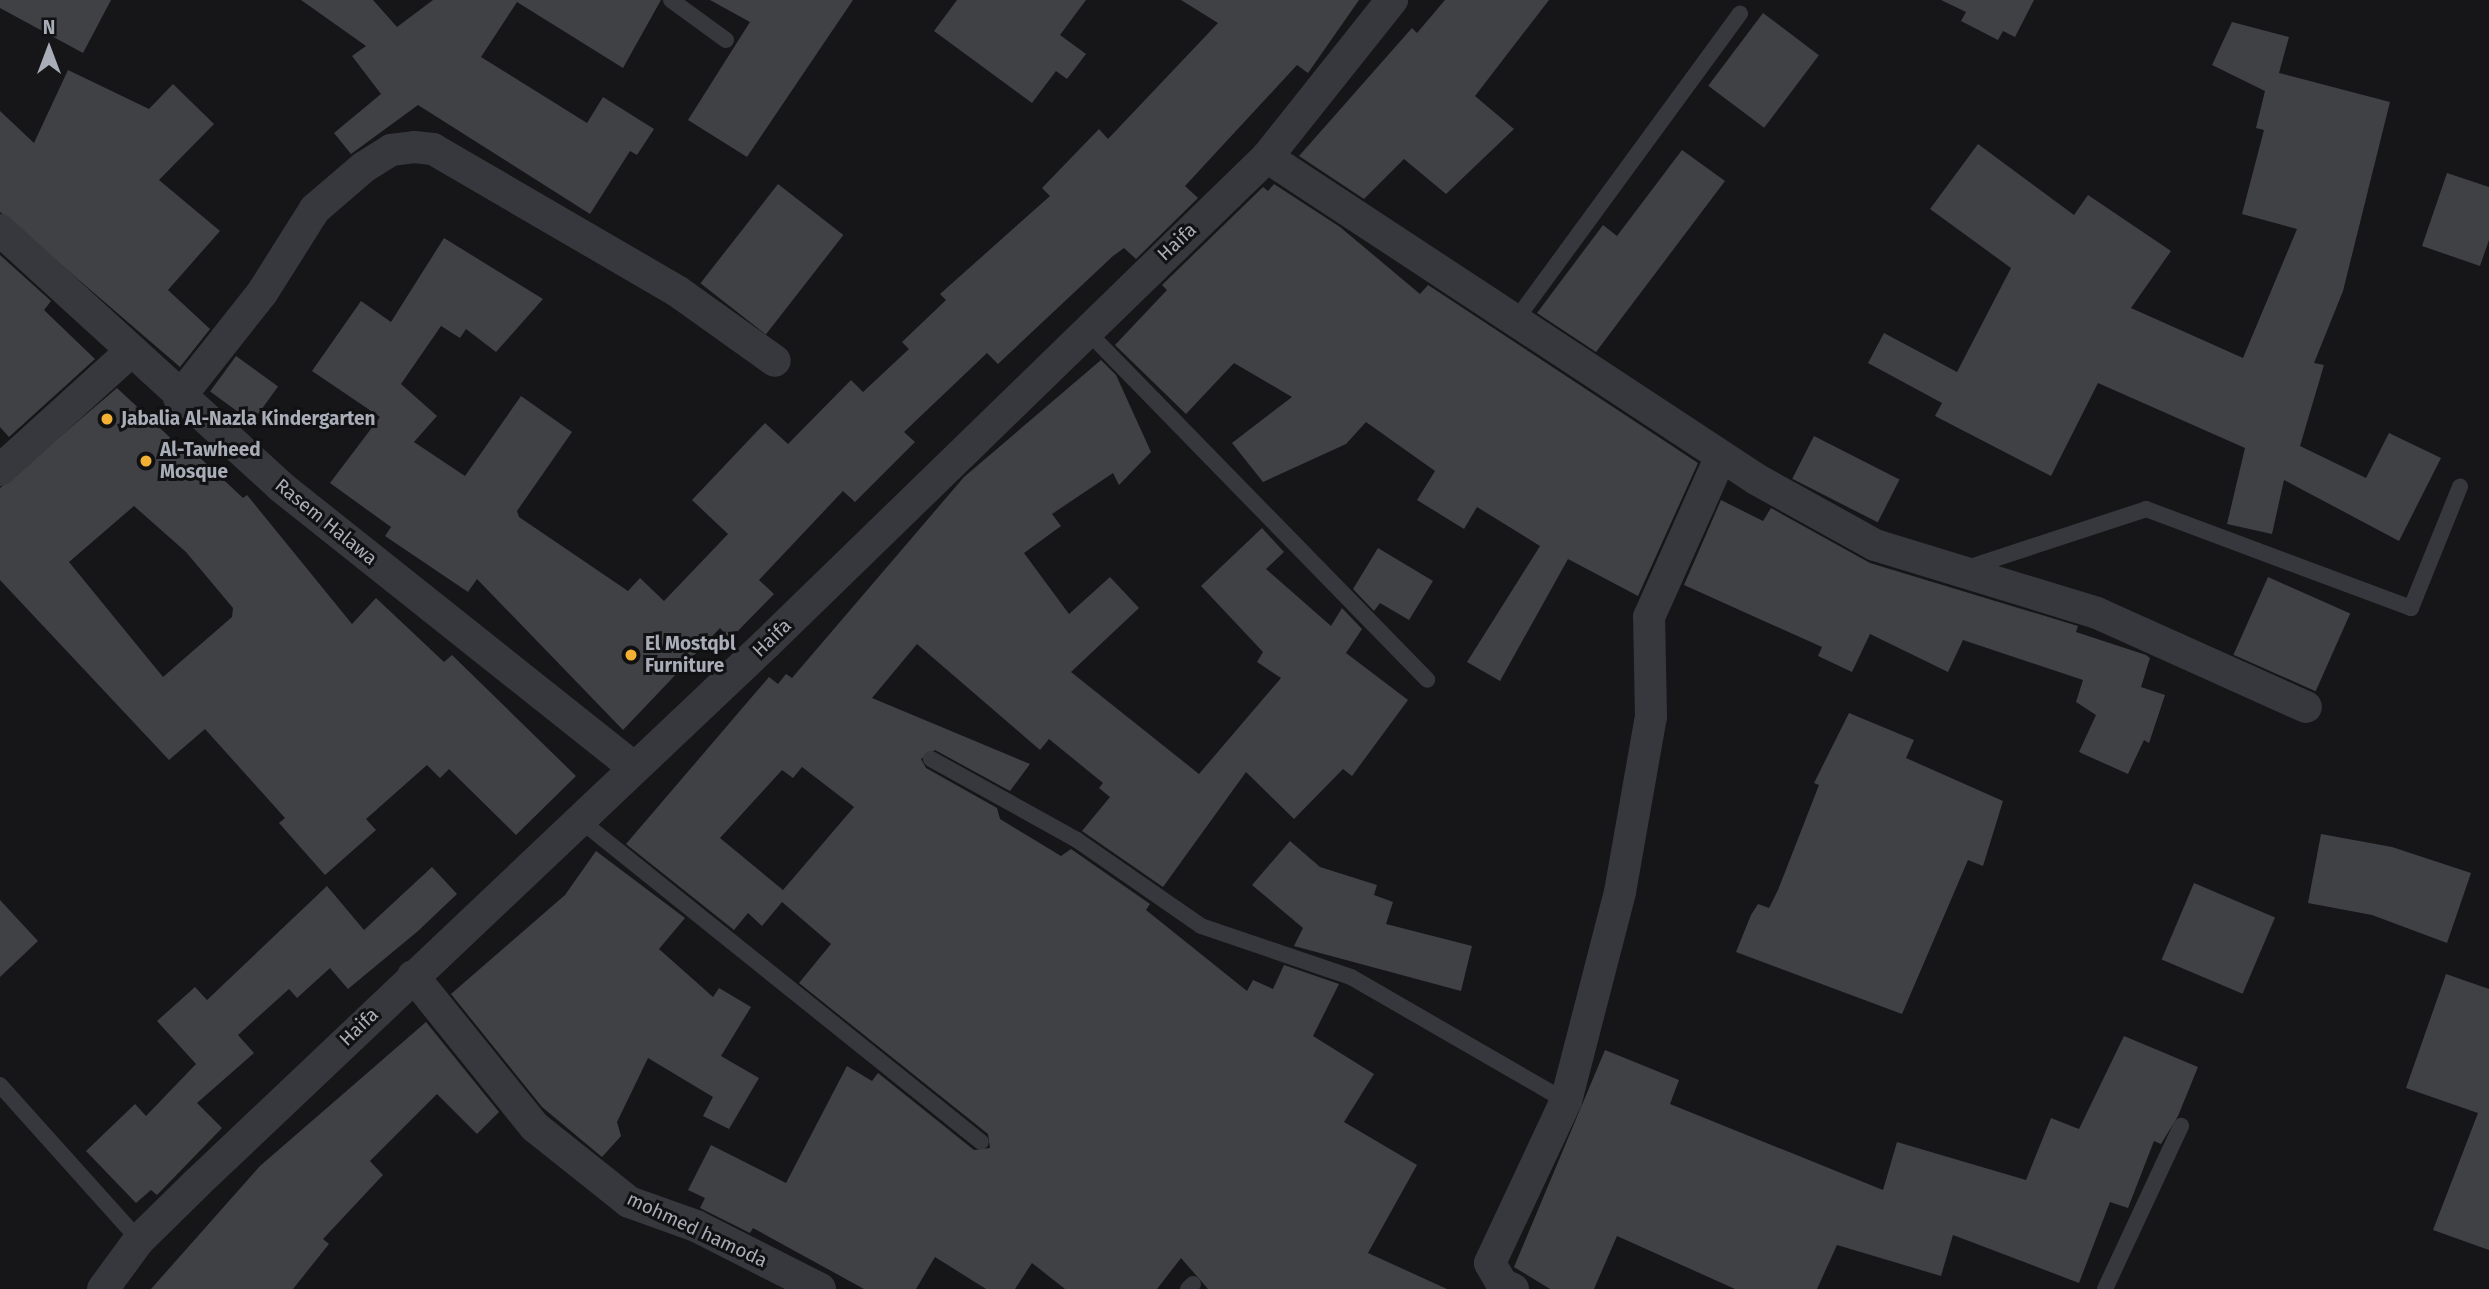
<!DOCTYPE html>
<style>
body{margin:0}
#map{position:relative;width:2489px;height:1289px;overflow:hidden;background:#161618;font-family:"Fira Sans",sans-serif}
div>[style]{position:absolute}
.building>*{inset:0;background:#404145;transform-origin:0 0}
.service>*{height:16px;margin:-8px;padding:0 8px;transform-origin:8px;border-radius:8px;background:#37383d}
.minor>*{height:32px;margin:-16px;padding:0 16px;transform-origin:16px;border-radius:16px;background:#37383d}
.dots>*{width:19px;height:19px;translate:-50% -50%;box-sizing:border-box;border:4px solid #111113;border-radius:50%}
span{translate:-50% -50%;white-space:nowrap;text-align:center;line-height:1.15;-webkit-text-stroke:6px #111113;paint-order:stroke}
.street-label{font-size:19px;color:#a8adb8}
.poi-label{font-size:19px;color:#a8adb8;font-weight:700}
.left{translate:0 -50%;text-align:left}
.north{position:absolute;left:14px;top:14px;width:70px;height:70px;-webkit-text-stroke:5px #111113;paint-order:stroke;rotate:0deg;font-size:19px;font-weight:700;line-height:28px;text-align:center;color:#a8adb8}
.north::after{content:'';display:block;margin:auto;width:24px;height:32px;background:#a8adb8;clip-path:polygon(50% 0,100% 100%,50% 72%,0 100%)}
</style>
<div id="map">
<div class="building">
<div style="clip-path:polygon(0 0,111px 0,83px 53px,0 8px)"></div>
<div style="clip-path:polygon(301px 0,373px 0,397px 27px,433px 0,661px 0,623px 68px,517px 2px,481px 57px,587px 123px,603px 97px,654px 129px,637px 155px,630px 151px,590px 214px,418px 105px,351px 154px,334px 133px,381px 94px,352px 56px,366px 46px)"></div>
<div style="clip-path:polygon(710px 0,853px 0,747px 157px,688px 120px,750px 22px)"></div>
<div style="clip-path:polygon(957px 0,1086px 0,1060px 35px,1086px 54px,1067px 79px,1056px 71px,1032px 103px,934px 31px)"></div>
<div style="clip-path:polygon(1181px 0,1359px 0,1308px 73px,1297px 65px,1185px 186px,1198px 198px,1136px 259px,1124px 248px,1113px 256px,998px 364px,987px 353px,904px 432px,915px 442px,855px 502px,843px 491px,759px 580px,774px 594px,730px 639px,720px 628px,623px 730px,477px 579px,468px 592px,385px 536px,391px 527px,330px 483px,380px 417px,312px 371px,361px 301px,391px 322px,444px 238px,543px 299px,496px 352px,466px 329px,460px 338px,441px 326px,401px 384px,437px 416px,414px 442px,465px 476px,521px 396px,572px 432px,517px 511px,519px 517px,628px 591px,640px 578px,664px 601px,728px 534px,692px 500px,765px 423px,788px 444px,851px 380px,863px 392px,909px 349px,902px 342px,946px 300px,940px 294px,1050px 196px,1042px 188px,1099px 129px,1108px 139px,1218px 23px)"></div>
<div style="clip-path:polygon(1445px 0,1549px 0,1475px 96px,1514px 129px,1446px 194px,1404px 159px,1364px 199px,1299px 156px,1412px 28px,1417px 33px)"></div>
<div style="clip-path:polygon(1941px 0,2034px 0,2015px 37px,2003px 31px,1998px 40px,1961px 21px,1966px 12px)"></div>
<div style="left:1763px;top:13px;width:70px;height:91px;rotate:37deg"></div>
<div style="clip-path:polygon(2232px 22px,2289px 37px,2279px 73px,2390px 102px,2343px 291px,2314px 363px,2324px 365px,2300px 446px,2366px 478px,2389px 433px,2441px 458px,2399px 541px,2284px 480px,2272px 534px,2227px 524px,2245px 448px,2098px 383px,2051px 476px,1935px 416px,1942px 403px,1868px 363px,1884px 333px,1957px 372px,2011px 268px,1930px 209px,1978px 144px,2074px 215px,2088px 195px,2171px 251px,2131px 308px,2243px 358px,2297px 229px,2242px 214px,2264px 130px,2256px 128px,2265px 91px,2212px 65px)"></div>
<div style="clip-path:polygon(68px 70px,149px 109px,173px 84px,214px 124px,159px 180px,220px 231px,168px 290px,210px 329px,180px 367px,0 212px,0 111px,34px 143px)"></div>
<div style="clip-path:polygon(1682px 150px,1725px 181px,1596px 352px,1537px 313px,1603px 225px,1617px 236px)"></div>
<div style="clip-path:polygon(2447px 173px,2489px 187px,2489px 240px,2480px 266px,2422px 246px)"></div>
<div style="left:778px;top:184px;width:83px;height:126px;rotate:38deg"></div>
<div style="clip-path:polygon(1274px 184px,1340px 227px,1420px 294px,1428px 285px,1698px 463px,1638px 596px,1568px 559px,1500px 681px,1467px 662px,1540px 546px,1477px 507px,1464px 529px,1417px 500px,1435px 471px,1366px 422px,1346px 444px,1263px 482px,1232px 443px,1292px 397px,1234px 363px,1186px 414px,1115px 345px,1167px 290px,1162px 285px,1263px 187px,1268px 191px)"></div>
<div style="clip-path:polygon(0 255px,51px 301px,44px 310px,95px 359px,9px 437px,0 427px)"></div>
<div style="left:236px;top:356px;width:52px;height:44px;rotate:36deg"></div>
<div style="clip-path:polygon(evenodd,1101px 360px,1116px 375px,1151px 452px,1119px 485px,1113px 473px,1052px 514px,1061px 526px,1024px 553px,1069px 614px,1110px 577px,1139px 608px,1071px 672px,1199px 774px,1281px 678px,1257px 662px,1263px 652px,1201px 586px,1262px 528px,1284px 552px,1266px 569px,1331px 626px,1342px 608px,1362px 629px,1346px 653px,1408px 700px,1352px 776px,1343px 769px,1294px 819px,1246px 772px,1163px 887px,1082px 831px,1110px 797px,1099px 788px,1103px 783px,1049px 739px,1040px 750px,917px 644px,872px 698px,1030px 764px,1010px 791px,935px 750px,921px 759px,926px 768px,997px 808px,1000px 819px,1061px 856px,1071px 849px,1150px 904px,1146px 910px,1247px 991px,1253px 980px,1273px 989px,1284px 965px,1339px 984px,1313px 1036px,1374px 1074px,1344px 1122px,1417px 1165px,1368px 1253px,1447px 1289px,1208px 1289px,1181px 1258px,1157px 1289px,1065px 1289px,1032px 1263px,1015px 1289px,986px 1289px,935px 1257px,916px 1289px,864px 1289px,753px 1228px,750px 1233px,700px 1208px,705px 1198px,688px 1190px,711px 1145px,786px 1183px,847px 1066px,872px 1081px,878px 1073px,974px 1150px,990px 1148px,988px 1134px,799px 983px,831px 944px,782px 902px,762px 926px,748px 913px,734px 930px,626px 844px,769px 677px,778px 684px,786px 674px,792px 678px,964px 477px,1101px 360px,802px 767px,854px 807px,783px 890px,720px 838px,782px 770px,793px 778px,802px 767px)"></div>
<div style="clip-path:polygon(evenodd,117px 388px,192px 458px,196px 454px,243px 498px,247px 495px,352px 624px,376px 598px,444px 662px,452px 655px,576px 776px,516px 835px,449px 769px,440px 778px,427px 765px,366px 819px,376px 830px,325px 875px,279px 823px,285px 818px,205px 729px,169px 760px,0 580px,0 488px,117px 388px,134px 506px,186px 552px,233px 608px,232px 617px,163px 677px,69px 562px,134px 506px)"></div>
<div style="left:1814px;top:436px;width:96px;height:48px;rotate:27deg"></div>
<div style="clip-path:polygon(1721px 500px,1763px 521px,1771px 508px,1870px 563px,2078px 626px,2076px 632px,2146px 655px,2150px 658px,2141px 687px,2165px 695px,2149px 743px,2144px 740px,2128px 774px,2079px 752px,2096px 715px,2076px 702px,2083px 680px,1963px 640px,1948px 672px,1870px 634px,1852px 672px,1818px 656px,1822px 647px,1684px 585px)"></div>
<div style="clip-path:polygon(1378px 548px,1433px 581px,1409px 620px,1380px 603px,1374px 611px,1353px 589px)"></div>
<div style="left:2268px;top:577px;width:90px;height:85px;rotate:24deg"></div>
<div style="clip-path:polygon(1849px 713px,1914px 740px,1906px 758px,2003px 801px,1983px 866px,1968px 860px,1902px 1014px,1736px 952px,1751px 915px,1758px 904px,1769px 908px,1778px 890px,1819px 785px,1814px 783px)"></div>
<div style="clip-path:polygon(2321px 834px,2392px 847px,2471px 873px,2447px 943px,2372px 915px,2308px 903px)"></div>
<div style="clip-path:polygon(1290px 841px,1320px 867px,1377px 885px,1374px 895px,1393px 902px,1386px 924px,1472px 946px,1461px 991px,1294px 946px,1303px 928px,1252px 885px)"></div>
<div style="clip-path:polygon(596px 851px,685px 918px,659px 949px,713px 997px,719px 988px,751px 1007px,721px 1056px,759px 1078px,729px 1129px,703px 1116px,713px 1097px,648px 1058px,617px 1122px,621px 1136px,602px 1157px,542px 1107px,451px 994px,565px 895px)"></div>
<div style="clip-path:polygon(432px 867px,457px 894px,418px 931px,348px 989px,330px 968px,297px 998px,289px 989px,238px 1035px,254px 1053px,197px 1103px,222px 1128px,157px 1195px,151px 1190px,136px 1203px,86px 1151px,135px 1104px,146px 1116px,196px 1064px,157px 1021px,195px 987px,207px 1000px,327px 886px,364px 930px)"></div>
<div style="left:2194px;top:883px;width:88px;height:83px;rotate:23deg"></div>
<div style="clip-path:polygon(0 900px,38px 941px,0 977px)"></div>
<div style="clip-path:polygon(2446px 974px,2489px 989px,2489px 1250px,2433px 1230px,2478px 1113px,2406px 1088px)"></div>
<div style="clip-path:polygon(426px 1022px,499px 1112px,477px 1134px,437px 1094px,370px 1161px,383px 1175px,323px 1239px,329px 1244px,293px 1289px,151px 1289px,260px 1166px)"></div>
<div style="clip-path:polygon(2124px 1036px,2198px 1067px,2178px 1116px,2161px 1144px,2154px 1141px,2128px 1208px,2110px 1202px,2079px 1283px,1953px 1235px,1941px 1276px,1837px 1245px,1817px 1289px,1735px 1289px,1617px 1236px,1594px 1289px,1550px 1289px,1514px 1267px,1605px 1050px,1679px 1080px,1670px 1104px,1883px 1190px,1897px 1142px,2026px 1180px,2051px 1118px,2079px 1129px)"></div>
</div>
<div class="service">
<div style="left:671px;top:0;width:68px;rotate:36deg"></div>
<div style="left:1515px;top:321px;width:381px;rotate:-53.8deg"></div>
<div style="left:1085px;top:329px;width:490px;rotate:45.7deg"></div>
<div style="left:1964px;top:569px;width:192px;rotate:-18.2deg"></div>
<div style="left:2146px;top:509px;width:283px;rotate:20.5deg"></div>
<div style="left:2411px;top:608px;width:131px;rotate:-68deg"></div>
<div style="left:931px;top:759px;width:167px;rotate:29deg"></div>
<div style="left:1077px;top:840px;width:151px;rotate:34.7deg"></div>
<div style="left:1201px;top:926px;width:158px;rotate:18.8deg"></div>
<div style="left:1351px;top:977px;width:248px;rotate:30deg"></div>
<div style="left:580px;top:820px;width:514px;rotate:38.76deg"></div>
<div style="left:0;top:1085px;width:208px;rotate:48.1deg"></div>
<div style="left:1188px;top:1289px;width:7px;rotate:-45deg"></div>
<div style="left:2105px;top:1289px;width:180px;rotate:-65deg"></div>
</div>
<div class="minor">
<div style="left:1267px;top:157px;width:585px;rotate:33.36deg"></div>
<div style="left:1756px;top:479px;width:136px;rotate:29deg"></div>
<div style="left:1875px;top:545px;width:232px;rotate:17deg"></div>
<div style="left:2097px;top:613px;width:229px;rotate:24.2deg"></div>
<div style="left:0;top:230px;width:379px;rotate:42.4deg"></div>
<div style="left:280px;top:486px;width:453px;rotate:38.5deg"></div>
<div style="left:179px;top:398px;width:134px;rotate:-51.7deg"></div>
<div style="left:262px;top:293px;width:99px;rotate:-57.8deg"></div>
<div style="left:315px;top:209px;width:65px;rotate:-40.6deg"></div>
<div style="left:364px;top:167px;width:32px;rotate:-32deg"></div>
<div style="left:391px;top:150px;width:23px;rotate:-7deg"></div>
<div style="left:414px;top:147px;width:19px;rotate:6deg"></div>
<div style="left:433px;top:149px;width:282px;rotate:30.2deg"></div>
<div style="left:677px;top:291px;width:120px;rotate:35.5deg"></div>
<div style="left:0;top:470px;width:174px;rotate:-42.2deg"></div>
<div style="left:413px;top:976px;width:194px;rotate:51.1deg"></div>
<div style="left:535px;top:1127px;width:120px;rotate:38.6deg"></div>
<div style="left:629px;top:1202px;width:71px;rotate:19.7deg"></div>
<div style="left:696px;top:1226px;width:139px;rotate:26.9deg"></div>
<div style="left:103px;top:1289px;width:61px;rotate:-53.7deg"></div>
<div style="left:139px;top:1240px;width:81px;rotate:-44.5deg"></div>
<div style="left:197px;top:1183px;width:784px;rotate:-43.45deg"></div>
<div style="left:766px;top:644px;width:699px;rotate:-44.19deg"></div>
<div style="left:1267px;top:157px;width:201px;rotate:-51.5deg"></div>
<div style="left:1513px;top:1289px;width:12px;rotate:-156deg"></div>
<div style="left:1502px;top:1284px;width:24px;rotate:-120deg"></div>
<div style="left:1490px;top:1263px;width:179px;rotate:-64.9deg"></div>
<div style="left:1566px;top:1101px;width:216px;rotate:-75.5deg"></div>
<div style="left:1620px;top:892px;width:178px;rotate:-80deg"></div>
<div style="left:1651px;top:717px;width:100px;rotate:-91.1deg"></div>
<div style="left:1649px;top:617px;width:176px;rotate:-65.9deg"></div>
</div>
<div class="dots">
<div style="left:107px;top:419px;background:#f2b134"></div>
<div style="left:146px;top:461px;background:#f2b134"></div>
<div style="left:631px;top:655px;background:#f2b134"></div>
</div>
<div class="street-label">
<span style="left:1177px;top:242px;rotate:-43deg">Haifa</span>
<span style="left:326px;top:522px;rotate:39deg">Rasem Halawa</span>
<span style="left:772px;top:638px;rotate:-44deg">Haifa</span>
<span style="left:359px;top:1027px;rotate:-44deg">Haifa</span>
<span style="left:697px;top:1230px;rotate:25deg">mohmed hamoda</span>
</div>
<div class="poi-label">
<span class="left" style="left:121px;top:419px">Jabalia Al-Nazla Kindergarten</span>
<span class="left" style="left:160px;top:461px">Al-Tawheed<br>Mosque</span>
<span class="left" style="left:645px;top:655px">El Mostqbl<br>Furniture</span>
</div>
<div class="north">N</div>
</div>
